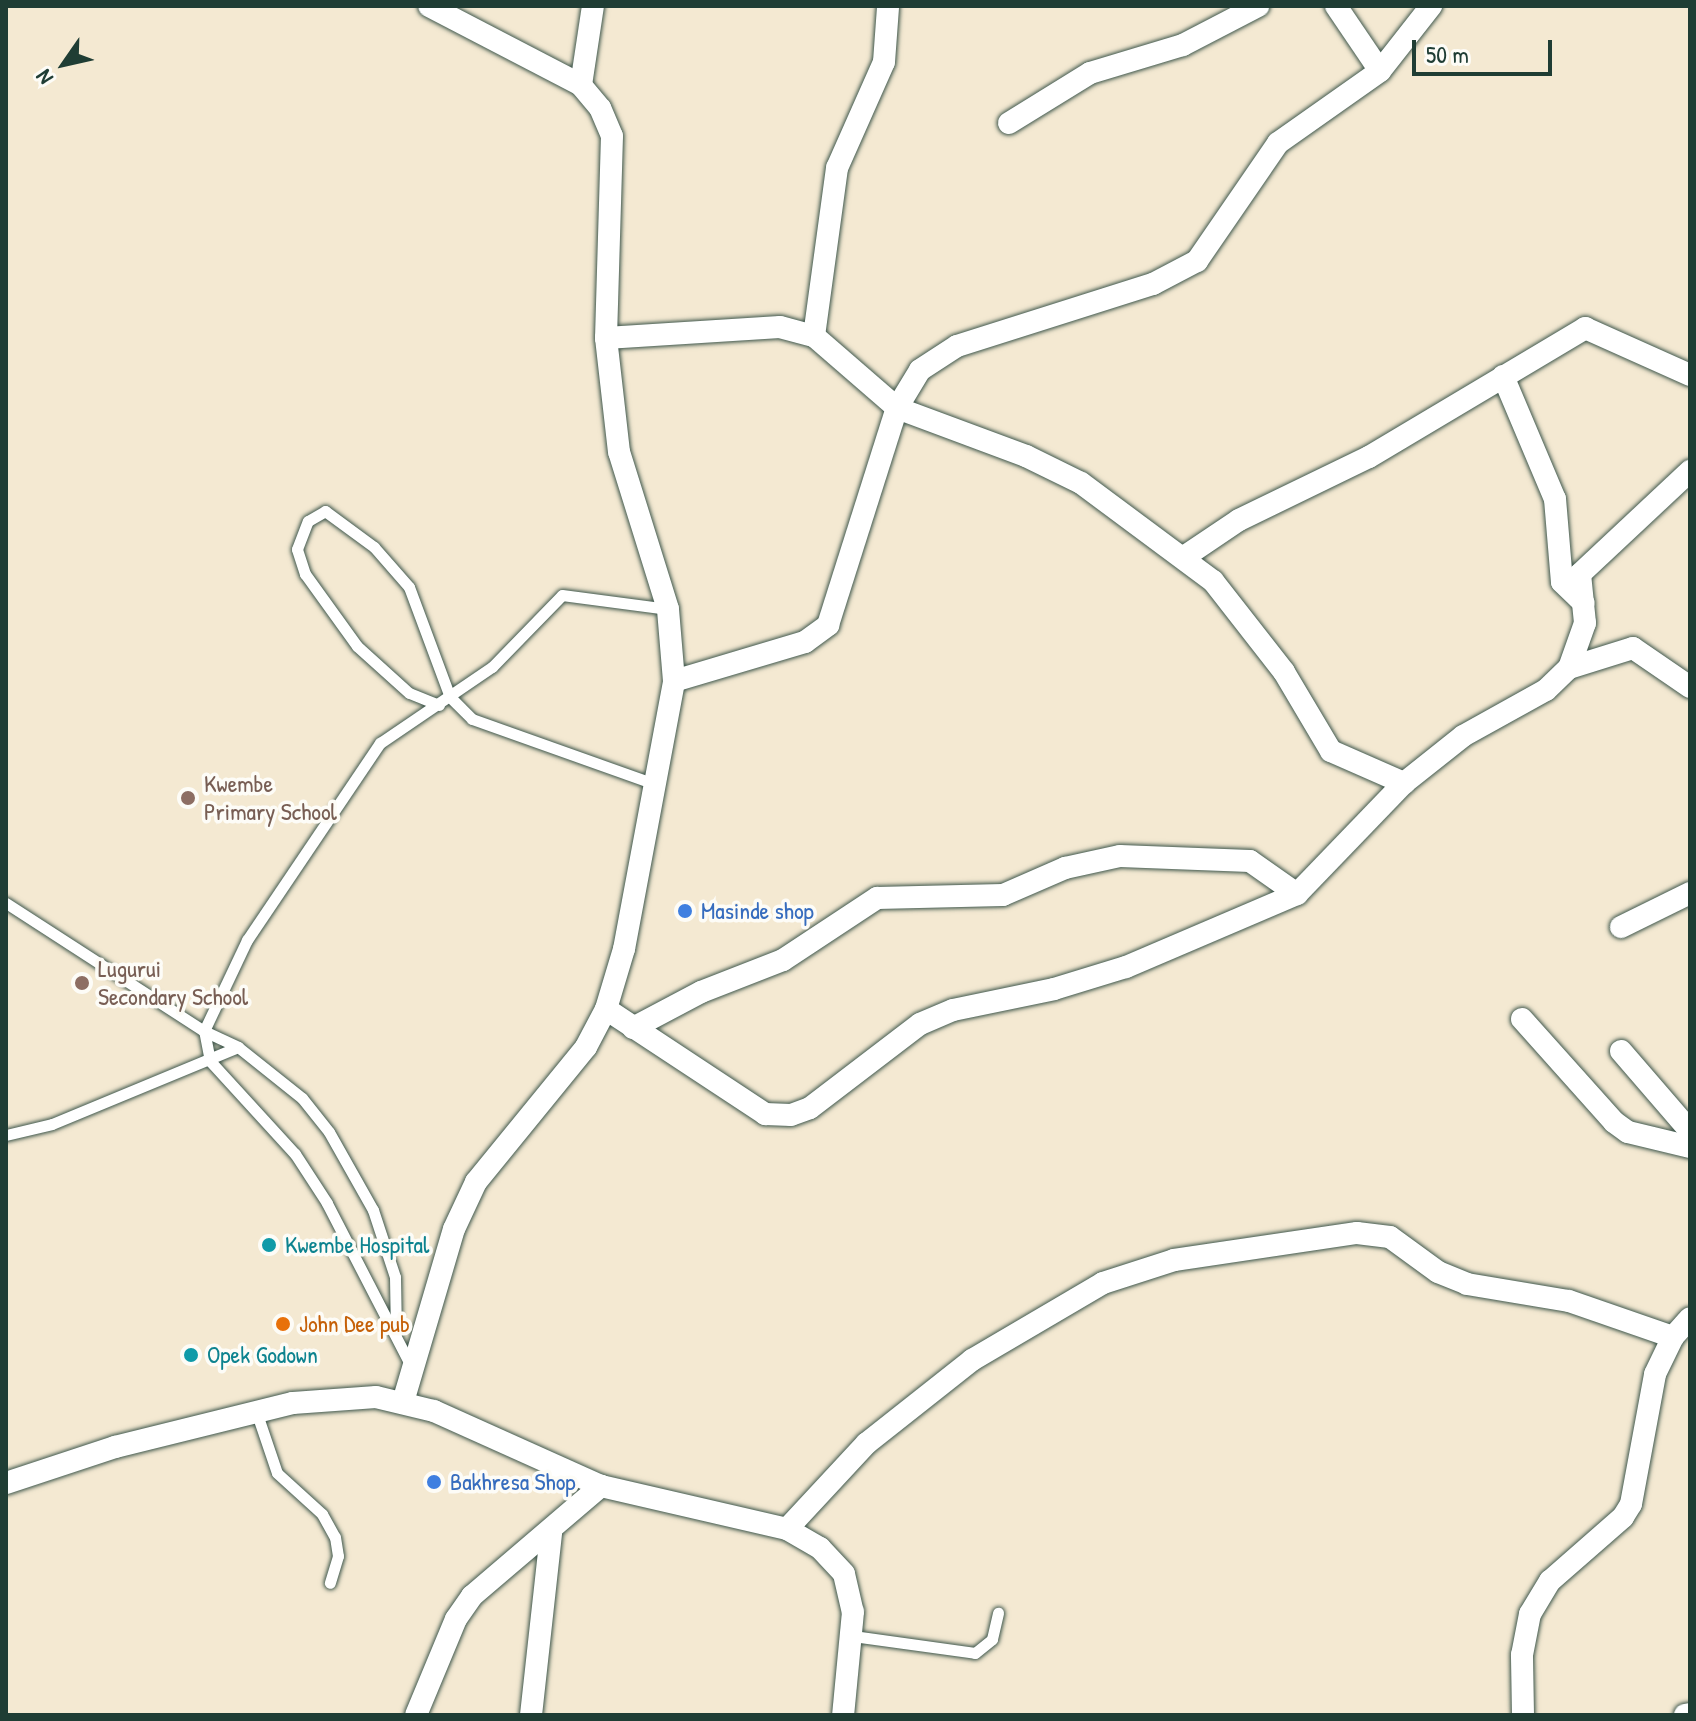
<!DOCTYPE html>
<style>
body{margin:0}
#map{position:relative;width:1696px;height:1721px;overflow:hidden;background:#f4e9d2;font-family:"Patrick Hand",sans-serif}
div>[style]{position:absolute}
.roads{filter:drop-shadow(0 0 2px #3f574c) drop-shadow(0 0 2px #3f574c)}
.service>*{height:11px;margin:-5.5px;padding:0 5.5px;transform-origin:5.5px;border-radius:5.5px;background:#fff}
.minor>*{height:22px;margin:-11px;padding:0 11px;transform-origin:11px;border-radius:11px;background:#fff}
.dots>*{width:22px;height:22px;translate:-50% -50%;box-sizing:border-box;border:4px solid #fdfcf7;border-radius:50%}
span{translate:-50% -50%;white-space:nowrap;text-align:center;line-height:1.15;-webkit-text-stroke:7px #fdfcf7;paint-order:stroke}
.education-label{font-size:24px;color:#785e54}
.left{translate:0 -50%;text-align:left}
.shop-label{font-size:24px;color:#366cbe}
.culture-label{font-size:24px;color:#0d838f}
.food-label{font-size:24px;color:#c56008}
.frame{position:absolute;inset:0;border:8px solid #1f3d34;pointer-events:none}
.north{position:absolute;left:24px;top:24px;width:80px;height:80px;-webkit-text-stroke:6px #fdfcf7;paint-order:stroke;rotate:236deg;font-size:22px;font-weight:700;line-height:32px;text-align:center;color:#1f3d34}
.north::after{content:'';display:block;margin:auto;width:28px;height:36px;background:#1f3d34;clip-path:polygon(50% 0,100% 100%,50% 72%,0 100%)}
.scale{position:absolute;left:1412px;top:40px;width:140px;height:36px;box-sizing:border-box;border:4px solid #1f3d34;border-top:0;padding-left:10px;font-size:24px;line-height:28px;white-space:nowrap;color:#1f3d34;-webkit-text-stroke:6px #fdfcf7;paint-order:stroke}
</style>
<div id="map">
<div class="roads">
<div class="service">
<div style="left:439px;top:705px;width:32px;rotate:-158deg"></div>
<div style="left:409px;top:693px;width:70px;rotate:-137.9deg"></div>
<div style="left:357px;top:646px;width:89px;rotate:-125.8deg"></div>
<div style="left:305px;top:574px;width:26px;rotate:-108deg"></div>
<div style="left:297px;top:549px;width:30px;rotate:-69deg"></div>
<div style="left:308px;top:521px;width:20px;rotate:-30deg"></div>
<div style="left:325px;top:511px;width:61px;rotate:36.3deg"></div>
<div style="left:374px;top:547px;width:53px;rotate:48.8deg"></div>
<div style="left:409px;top:587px;width:117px;rotate:69.6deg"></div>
<div style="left:450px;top:697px;width:31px;rotate:45deg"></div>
<div style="left:472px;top:719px;width:194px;rotate:19.6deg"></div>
<div style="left:6px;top:903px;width:236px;rotate:32.9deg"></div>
<div style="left:204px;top:1031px;width:38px;rotate:25deg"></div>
<div style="left:238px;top:1047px;width:82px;rotate:38.6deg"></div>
<div style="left:302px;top:1098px;width:43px;rotate:51.5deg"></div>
<div style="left:329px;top:1132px;width:90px;rotate:60.6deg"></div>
<div style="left:373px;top:1210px;width:71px;rotate:71.8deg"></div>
<div style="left:395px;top:1277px;width:56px;rotate:89deg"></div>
<div style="left:6px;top:1135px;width:47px;rotate:-13.4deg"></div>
<div style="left:52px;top:1124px;width:201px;rotate:-22.5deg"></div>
<div style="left:412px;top:1368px;width:186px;rotate:-117.3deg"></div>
<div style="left:327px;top:1203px;width:59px;rotate:-123.1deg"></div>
<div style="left:295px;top:1154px;width:126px;rotate:-132.4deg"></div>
<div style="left:210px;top:1061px;width:31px;rotate:-101deg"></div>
<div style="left:204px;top:1031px;width:101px;rotate:-64.7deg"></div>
<div style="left:247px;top:940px;width:238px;rotate:-56deg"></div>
<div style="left:380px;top:743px;width:135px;rotate:-34.2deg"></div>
<div style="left:492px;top:667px;width:100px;rotate:-45.8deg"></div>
<div style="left:562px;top:595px;width:107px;rotate:7.5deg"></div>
<div style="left:256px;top:1411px;width:65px;rotate:71.3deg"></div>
<div style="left:277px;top:1473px;width:61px;rotate:42.3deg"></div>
<div style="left:322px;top:1514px;width:26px;rotate:61deg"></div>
<div style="left:335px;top:1537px;width:19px;rotate:81deg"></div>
<div style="left:338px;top:1556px;width:28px;rotate:107deg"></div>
<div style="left:853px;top:1636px;width:123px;rotate:7.9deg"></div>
<div style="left:975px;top:1653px;width:22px;rotate:-39deg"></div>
<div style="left:992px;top:1639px;width:27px;rotate:-77deg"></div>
</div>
<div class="minor">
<div style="left:1336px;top:6px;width:78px;rotate:55.9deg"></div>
<div style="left:581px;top:85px;width:80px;rotate:-81.4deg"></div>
<div style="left:1009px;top:123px;width:95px;rotate:-31.7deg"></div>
<div style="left:1090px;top:73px;width:97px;rotate:-16.8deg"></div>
<div style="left:1183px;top:45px;width:85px;rotate:-27.5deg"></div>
<div style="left:814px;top:336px;width:170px;rotate:-82.2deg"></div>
<div style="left:837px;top:168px;width:116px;rotate:-66.1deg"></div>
<div style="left:884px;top:62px;width:55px;rotate:-85.8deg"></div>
<div style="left:606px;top:338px;width:174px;rotate:-3.6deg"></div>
<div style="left:780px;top:327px;width:35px;rotate:15deg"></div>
<div style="left:814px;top:336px;width:110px;rotate:40.9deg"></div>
<div style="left:897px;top:408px;width:138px;rotate:20.4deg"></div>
<div style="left:1026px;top:456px;width:61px;rotate:26.1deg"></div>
<div style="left:1081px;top:483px;width:164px;rotate:36.6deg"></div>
<div style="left:1213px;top:581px;width:115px;rotate:52deg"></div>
<div style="left:1284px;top:672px;width:92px;rotate:59.3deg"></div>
<div style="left:1331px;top:751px;width:80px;rotate:23.7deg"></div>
<div style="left:1503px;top:376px;width:134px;rotate:67.1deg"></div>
<div style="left:1555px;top:499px;width:83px;rotate:85.2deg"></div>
<div style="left:1562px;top:582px;width:30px;rotate:44deg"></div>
<div style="left:1184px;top:557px;width:66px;rotate:-33.9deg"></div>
<div style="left:1239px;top:520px;width:144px;rotate:-25.9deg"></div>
<div style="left:1369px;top:457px;width:252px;rotate:-30.8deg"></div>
<div style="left:1585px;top:328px;width:115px;rotate:24.1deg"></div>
<div style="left:1569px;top:668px;width:67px;rotate:-17.4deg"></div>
<div style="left:1633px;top:648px;width:69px;rotate:34.4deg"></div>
<div style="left:674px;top:681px;width:137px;rotate:-16.6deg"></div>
<div style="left:805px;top:642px;width:29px;rotate:-36deg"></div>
<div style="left:828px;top:625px;width:228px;rotate:-72.4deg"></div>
<div style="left:897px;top:408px;width:44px;rotate:-58.8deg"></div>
<div style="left:920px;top:370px;width:44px;rotate:-33deg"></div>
<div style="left:957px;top:346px;width:206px;rotate:-17.6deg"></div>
<div style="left:1153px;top:284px;width:50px;rotate:-27.6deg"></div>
<div style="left:1197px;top:261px;width:143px;rotate:-55.5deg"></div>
<div style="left:1278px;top:143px;width:125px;rotate:-35.2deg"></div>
<div style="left:1380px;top:71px;width:83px;rotate:-51.9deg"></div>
<div style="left:1621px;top:927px;width:77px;rotate:-26.2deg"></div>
<div style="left:606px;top:1009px;width:191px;rotate:33.4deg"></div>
<div style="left:765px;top:1114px;width:26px;rotate:2deg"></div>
<div style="left:791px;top:1115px;width:20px;rotate:-20deg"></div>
<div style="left:810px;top:1108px;width:138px;rotate:-37.4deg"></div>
<div style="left:920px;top:1024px;width:36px;rotate:-23deg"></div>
<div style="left:953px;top:1010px;width:103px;rotate:-11.7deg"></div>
<div style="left:1054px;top:989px;width:75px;rotate:-17deg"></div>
<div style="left:1126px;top:967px;width:186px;rotate:-23.1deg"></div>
<div style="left:1297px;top:894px;width:154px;rotate:-46.1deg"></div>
<div style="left:1404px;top:783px;width:75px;rotate:-38.5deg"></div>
<div style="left:1463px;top:736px;width:95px;rotate:-29deg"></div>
<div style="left:1546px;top:690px;width:32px;rotate:-44deg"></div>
<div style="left:1569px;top:668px;width:48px;rotate:-70.4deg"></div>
<div style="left:1585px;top:623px;width:49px;rotate:-95.8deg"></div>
<div style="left:1580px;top:574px;width:151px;rotate:-43.1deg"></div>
<div style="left:1522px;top:1019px;width:138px;rotate:48.2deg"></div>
<div style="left:1614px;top:1122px;width:17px;rotate:36deg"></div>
<div style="left:1628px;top:1132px;width:64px;rotate:13.6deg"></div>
<div style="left:633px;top:1028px;width:77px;rotate:-27.9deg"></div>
<div style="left:701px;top:992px;width:88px;rotate:-21.3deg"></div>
<div style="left:783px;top:960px;width:113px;rotate:-33.4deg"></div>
<div style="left:877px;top:898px;width:126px;rotate:-1.4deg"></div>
<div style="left:1003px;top:895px;width:68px;rotate:-23.5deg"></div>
<div style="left:1065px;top:868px;width:56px;rotate:-12.3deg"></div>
<div style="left:1120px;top:856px;width:130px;rotate:2.2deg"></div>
<div style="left:1250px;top:861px;width:57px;rotate:35.1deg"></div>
<div style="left:1621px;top:1051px;width:106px;rotate:49.2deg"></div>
<div style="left:403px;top:1402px;width:180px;rotate:-73.6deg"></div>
<div style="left:454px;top:1229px;width:52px;rotate:-64.9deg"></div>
<div style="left:476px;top:1182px;width:174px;rotate:-50.8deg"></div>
<div style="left:586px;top:1047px;width:43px;rotate:-62.2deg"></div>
<div style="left:606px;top:1009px;width:63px;rotate:-73.3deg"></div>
<div style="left:624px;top:949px;width:273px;rotate:-79.4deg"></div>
<div style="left:674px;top:681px;width:72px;rotate:-94.8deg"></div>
<div style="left:668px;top:609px;width:164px;rotate:-107.3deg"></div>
<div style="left:619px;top:452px;width:115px;rotate:-96.5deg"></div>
<div style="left:606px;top:338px;width:202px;rotate:-88.3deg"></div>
<div style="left:612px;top:136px;width:30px;rotate:-113deg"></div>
<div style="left:600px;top:108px;width:30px;rotate:-130deg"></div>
<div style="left:581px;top:85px;width:171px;rotate:-152.5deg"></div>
<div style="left:6px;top:1483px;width:115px;rotate:-18.3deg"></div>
<div style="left:115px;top:1447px;width:183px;rotate:-13.9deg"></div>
<div style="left:293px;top:1403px;width:83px;rotate:-4.1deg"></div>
<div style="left:376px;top:1397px;width:60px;rotate:13.6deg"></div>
<div style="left:434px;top:1411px;width:183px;rotate:24.2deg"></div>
<div style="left:601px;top:1486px;width:191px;rotate:13deg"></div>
<div style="left:787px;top:1529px;width:38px;rotate:30deg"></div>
<div style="left:820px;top:1548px;width:35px;rotate:47deg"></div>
<div style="left:844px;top:1574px;width:39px;rotate:77deg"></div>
<div style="left:853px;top:1612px;width:103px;rotate:95.5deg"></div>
<div style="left:787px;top:1529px;width:117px;rotate:-47.1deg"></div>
<div style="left:867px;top:1443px;width:134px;rotate:-38.3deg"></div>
<div style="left:972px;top:1360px;width:152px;rotate:-30.4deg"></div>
<div style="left:1103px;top:1283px;width:75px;rotate:-17.9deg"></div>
<div style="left:1174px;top:1260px;width:185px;rotate:-8.4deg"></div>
<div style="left:1357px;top:1233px;width:33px;rotate:7deg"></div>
<div style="left:1390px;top:1237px;width:59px;rotate:36.1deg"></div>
<div style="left:1438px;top:1272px;width:31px;rotate:22deg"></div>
<div style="left:1467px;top:1284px;width:103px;rotate:9.5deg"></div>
<div style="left:1569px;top:1301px;width:110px;rotate:19.1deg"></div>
<div style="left:416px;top:1715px;width:104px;rotate:-67.4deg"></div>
<div style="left:456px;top:1619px;width:28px;rotate:-55deg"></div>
<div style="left:472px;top:1596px;width:170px;rotate:-40.5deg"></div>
<div style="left:531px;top:1715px;width:183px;rotate:-83.7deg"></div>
<div style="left:1523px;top:1715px;width:60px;rotate:-91deg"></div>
<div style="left:1522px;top:1655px;width:42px;rotate:-79deg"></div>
<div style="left:1530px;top:1614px;width:39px;rotate:-59deg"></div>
<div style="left:1550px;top:1581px;width:97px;rotate:-41.2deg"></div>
<div style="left:1623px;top:1517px;width:15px;rotate:-58deg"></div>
<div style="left:1631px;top:1504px;width:132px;rotate:-79.5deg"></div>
<div style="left:1655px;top:1374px;width:41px;rotate:-64.1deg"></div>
<div style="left:1673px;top:1337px;width:25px;rotate:-48deg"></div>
<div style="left:1685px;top:1715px;width:5px;rotate:-11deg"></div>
</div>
</div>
<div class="dots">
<div style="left:188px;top:798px;background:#8d6e63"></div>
<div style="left:685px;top:911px;background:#3f7fe0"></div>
<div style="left:82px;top:983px;background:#8d6e63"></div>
<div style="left:269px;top:1245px;background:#0f9aa8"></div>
<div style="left:283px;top:1324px;background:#e8710a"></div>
<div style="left:191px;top:1355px;background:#0f9aa8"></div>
<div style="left:434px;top:1482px;background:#3f7fe0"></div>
</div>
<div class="education-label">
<span class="left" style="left:204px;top:798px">Kwembe<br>Primary School</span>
<span class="left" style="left:98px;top:983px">Lugurui<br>Secondary School</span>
</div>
<div class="shop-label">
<span class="left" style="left:701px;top:911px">Masinde shop</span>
<span class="left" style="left:450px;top:1482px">Bakhresa Shop</span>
</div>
<div class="culture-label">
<span class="left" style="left:285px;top:1245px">Kwembe Hospital</span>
<span class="left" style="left:207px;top:1355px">Opek Godown</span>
</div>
<div class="food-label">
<span class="left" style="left:299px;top:1324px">John Dee pub</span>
</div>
<div class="frame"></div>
<div class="north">N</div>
<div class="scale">50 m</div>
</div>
